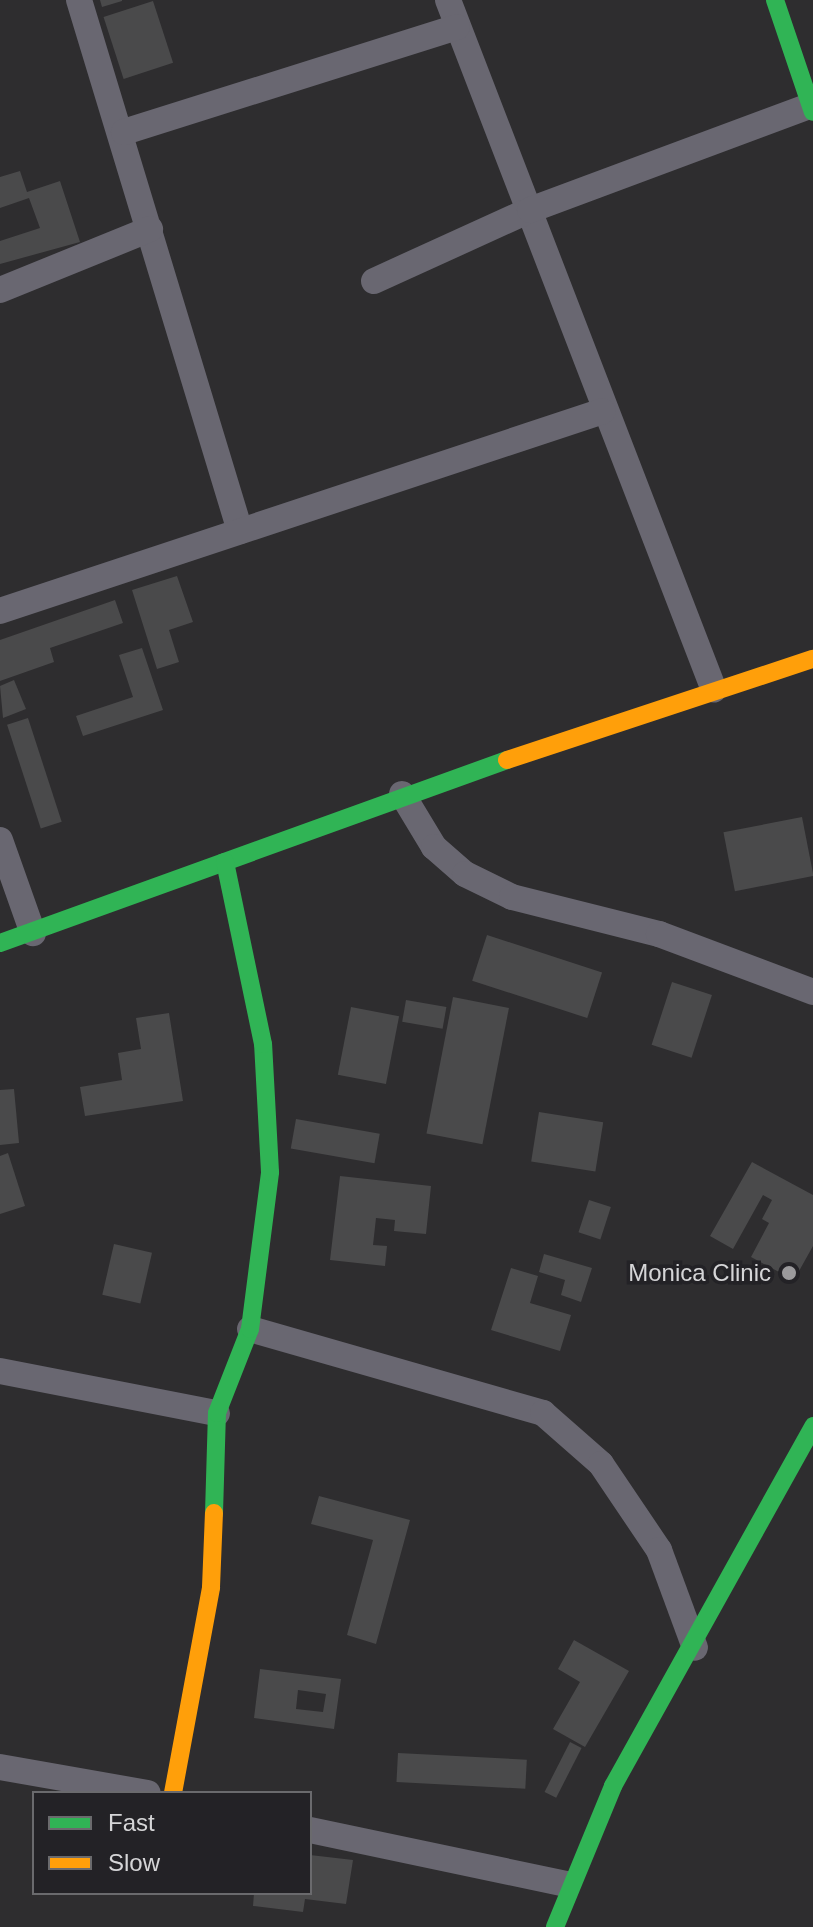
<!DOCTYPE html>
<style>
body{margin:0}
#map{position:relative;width:813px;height:1927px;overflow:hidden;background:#2e2d2f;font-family:Arial,sans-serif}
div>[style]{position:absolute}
.building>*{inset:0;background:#4a4a4b;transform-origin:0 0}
.street>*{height:26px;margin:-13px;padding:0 13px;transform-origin:13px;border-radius:13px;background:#696771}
.fast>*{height:18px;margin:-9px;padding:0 9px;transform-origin:9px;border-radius:9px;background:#30b455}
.slow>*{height:18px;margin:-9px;padding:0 9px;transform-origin:9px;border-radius:9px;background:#ff9f0a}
.dots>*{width:22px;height:22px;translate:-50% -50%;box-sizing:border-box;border:4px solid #232226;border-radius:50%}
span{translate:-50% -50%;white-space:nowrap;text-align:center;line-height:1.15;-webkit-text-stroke:7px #232226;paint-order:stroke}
.poi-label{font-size:24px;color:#d5d5d7}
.right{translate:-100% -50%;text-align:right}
.legend{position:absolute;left:32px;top:1791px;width:280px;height:104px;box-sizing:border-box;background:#232226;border:2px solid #6a6a6d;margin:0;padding:10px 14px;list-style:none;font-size:24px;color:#d5d5d7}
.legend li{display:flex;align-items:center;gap:16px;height:40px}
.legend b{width:40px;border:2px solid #6a6a6d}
</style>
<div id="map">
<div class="building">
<div style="clip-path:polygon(100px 0,122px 0,122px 1px,102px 7px)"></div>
<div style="left:153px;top:1px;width:65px;height:52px;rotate:72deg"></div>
<div style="clip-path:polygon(20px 171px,27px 192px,60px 181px,80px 242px,0 264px,0 241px,40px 228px,29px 198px,0 208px,0 177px)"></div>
<div style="clip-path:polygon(177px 576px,193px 622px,169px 630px,179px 662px,157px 669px,132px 590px)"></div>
<div style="clip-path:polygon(115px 600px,123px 623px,50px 648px,54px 662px,0 681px,0 640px)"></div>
<div style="clip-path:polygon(142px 648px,163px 710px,83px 736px,76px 716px,133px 697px,119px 655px)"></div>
<div style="clip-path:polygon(14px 680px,26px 709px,3px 718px,0 686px)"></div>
<div style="left:28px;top:718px;width:109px;height:22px;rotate:72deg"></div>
<div style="left:802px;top:817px;width:60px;height:80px;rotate:79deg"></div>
<div style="left:487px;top:935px;width:121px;height:48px;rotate:18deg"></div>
<div style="left:672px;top:982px;width:42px;height:66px;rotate:18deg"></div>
<div style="left:453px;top:997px;width:57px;height:139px;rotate:11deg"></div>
<div style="left:406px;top:1000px;width:41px;height:22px;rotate:10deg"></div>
<div style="left:351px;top:1007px;width:49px;height:69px;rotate:11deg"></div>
<div style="clip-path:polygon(169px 1013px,183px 1101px,85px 1116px,80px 1087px,122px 1080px,118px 1053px,141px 1049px,136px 1018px)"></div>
<div style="clip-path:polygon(14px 1089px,19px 1143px,0 1145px,0 1090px)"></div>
<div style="left:539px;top:1112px;width:65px;height:50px;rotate:9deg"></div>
<div style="left:296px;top:1119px;width:85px;height:30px;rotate:10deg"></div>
<div style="clip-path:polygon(8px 1153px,25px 1206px,0 1214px,0 1156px)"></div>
<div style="clip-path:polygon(752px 1162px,813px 1195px,813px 1246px,794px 1280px,751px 1257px,769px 1223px,762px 1219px,772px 1200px,763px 1195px,733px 1249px,710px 1236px)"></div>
<div style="clip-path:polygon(340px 1176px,431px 1186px,426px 1234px,394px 1231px,395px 1220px,376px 1218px,373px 1245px,387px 1246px,385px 1266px,330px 1260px)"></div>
<div style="left:589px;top:1200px;width:23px;height:34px;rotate:18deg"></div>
<div style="left:114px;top:1244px;width:39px;height:52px;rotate:13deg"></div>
<div style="clip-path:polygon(544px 1254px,592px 1268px,581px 1302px,561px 1295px,565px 1280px,539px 1272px)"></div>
<div style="clip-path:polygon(511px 1268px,538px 1276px,530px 1303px,571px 1315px,560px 1351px,491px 1330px)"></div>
<div style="clip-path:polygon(319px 1496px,410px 1520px,376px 1644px,347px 1635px,373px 1540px,311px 1524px)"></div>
<div style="clip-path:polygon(574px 1640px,629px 1671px,585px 1747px,553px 1729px,580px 1682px,558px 1669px)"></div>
<div style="clip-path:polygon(evenodd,260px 1669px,341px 1679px,334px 1729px,254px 1718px,260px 1669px,298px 1690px,326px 1694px,323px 1712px,296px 1709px,298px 1690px)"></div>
<div style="left:570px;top:1742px;width:13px;height:56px;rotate:27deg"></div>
<div style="left:398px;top:1753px;width:129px;height:29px;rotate:3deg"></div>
<div style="clip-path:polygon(310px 1855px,353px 1860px,346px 1904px,305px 1899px,303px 1912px,253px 1906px,254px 1893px,310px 1893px)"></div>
</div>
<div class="street">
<div style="left:79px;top:0;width:555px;rotate:73.13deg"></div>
<div style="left:448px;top:0;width:739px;rotate:68.92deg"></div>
<div style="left:124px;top:132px;width:349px;rotate:-17.5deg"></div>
<div style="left:374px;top:281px;width:171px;rotate:-24.5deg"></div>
<div style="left:530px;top:210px;width:302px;rotate:-20.4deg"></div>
<div style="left:0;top:290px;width:162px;rotate:-22.1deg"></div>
<div style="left:0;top:611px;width:635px;rotate:-18.35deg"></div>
<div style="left:402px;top:794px;width:62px;rotate:58.9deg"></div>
<div style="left:434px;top:847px;width:41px;rotate:41.1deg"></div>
<div style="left:465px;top:874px;width:52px;rotate:26.1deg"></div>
<div style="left:512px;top:897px;width:152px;rotate:14.1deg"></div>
<div style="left:659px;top:934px;width:165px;rotate:20.6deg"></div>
<div style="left:0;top:840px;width:99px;rotate:70.5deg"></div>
<div style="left:250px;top:1329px;width:305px;rotate:16deg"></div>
<div style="left:543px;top:1413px;width:77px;rotate:41.3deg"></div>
<div style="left:601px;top:1464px;width:104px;rotate:56deg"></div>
<div style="left:659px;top:1550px;width:104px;rotate:69.8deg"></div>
<div style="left:0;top:1371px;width:221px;rotate:11deg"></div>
<div style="left:0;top:1767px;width:150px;rotate:10deg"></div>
<div style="left:310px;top:1830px;width:263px;rotate:11.9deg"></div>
</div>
<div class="fast">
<div style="left:775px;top:0;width:118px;rotate:71.3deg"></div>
<div style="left:0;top:943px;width:539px;rotate:-19.85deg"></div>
<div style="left:214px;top:1513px;width:100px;rotate:-88.3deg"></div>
<div style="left:217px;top:1413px;width:90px;rotate:-68.6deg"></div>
<div style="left:250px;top:1329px;width:158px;rotate:-82.7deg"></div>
<div style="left:270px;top:1172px;width:128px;rotate:-93.1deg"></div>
<div style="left:263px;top:1044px;width:186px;rotate:-101.8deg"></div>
<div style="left:555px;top:1927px;width:152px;rotate:-67.6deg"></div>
<div style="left:613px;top:1786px;width:412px;rotate:-60.9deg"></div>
</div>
<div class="slow">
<div style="left:507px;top:760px;width:322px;rotate:-18.3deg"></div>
<div style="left:173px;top:1793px;width:209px;rotate:-79.5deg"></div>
<div style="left:211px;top:1587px;width:74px;rotate:-87.7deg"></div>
</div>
<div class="dots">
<div style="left:789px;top:1273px;background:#9b9a9c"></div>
</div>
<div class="poi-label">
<span class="right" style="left:771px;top:1273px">Monica Clinic</span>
</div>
<ul class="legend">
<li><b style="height:10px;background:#30b455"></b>Fast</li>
<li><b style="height:10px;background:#ff9f0a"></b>Slow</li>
</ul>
</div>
